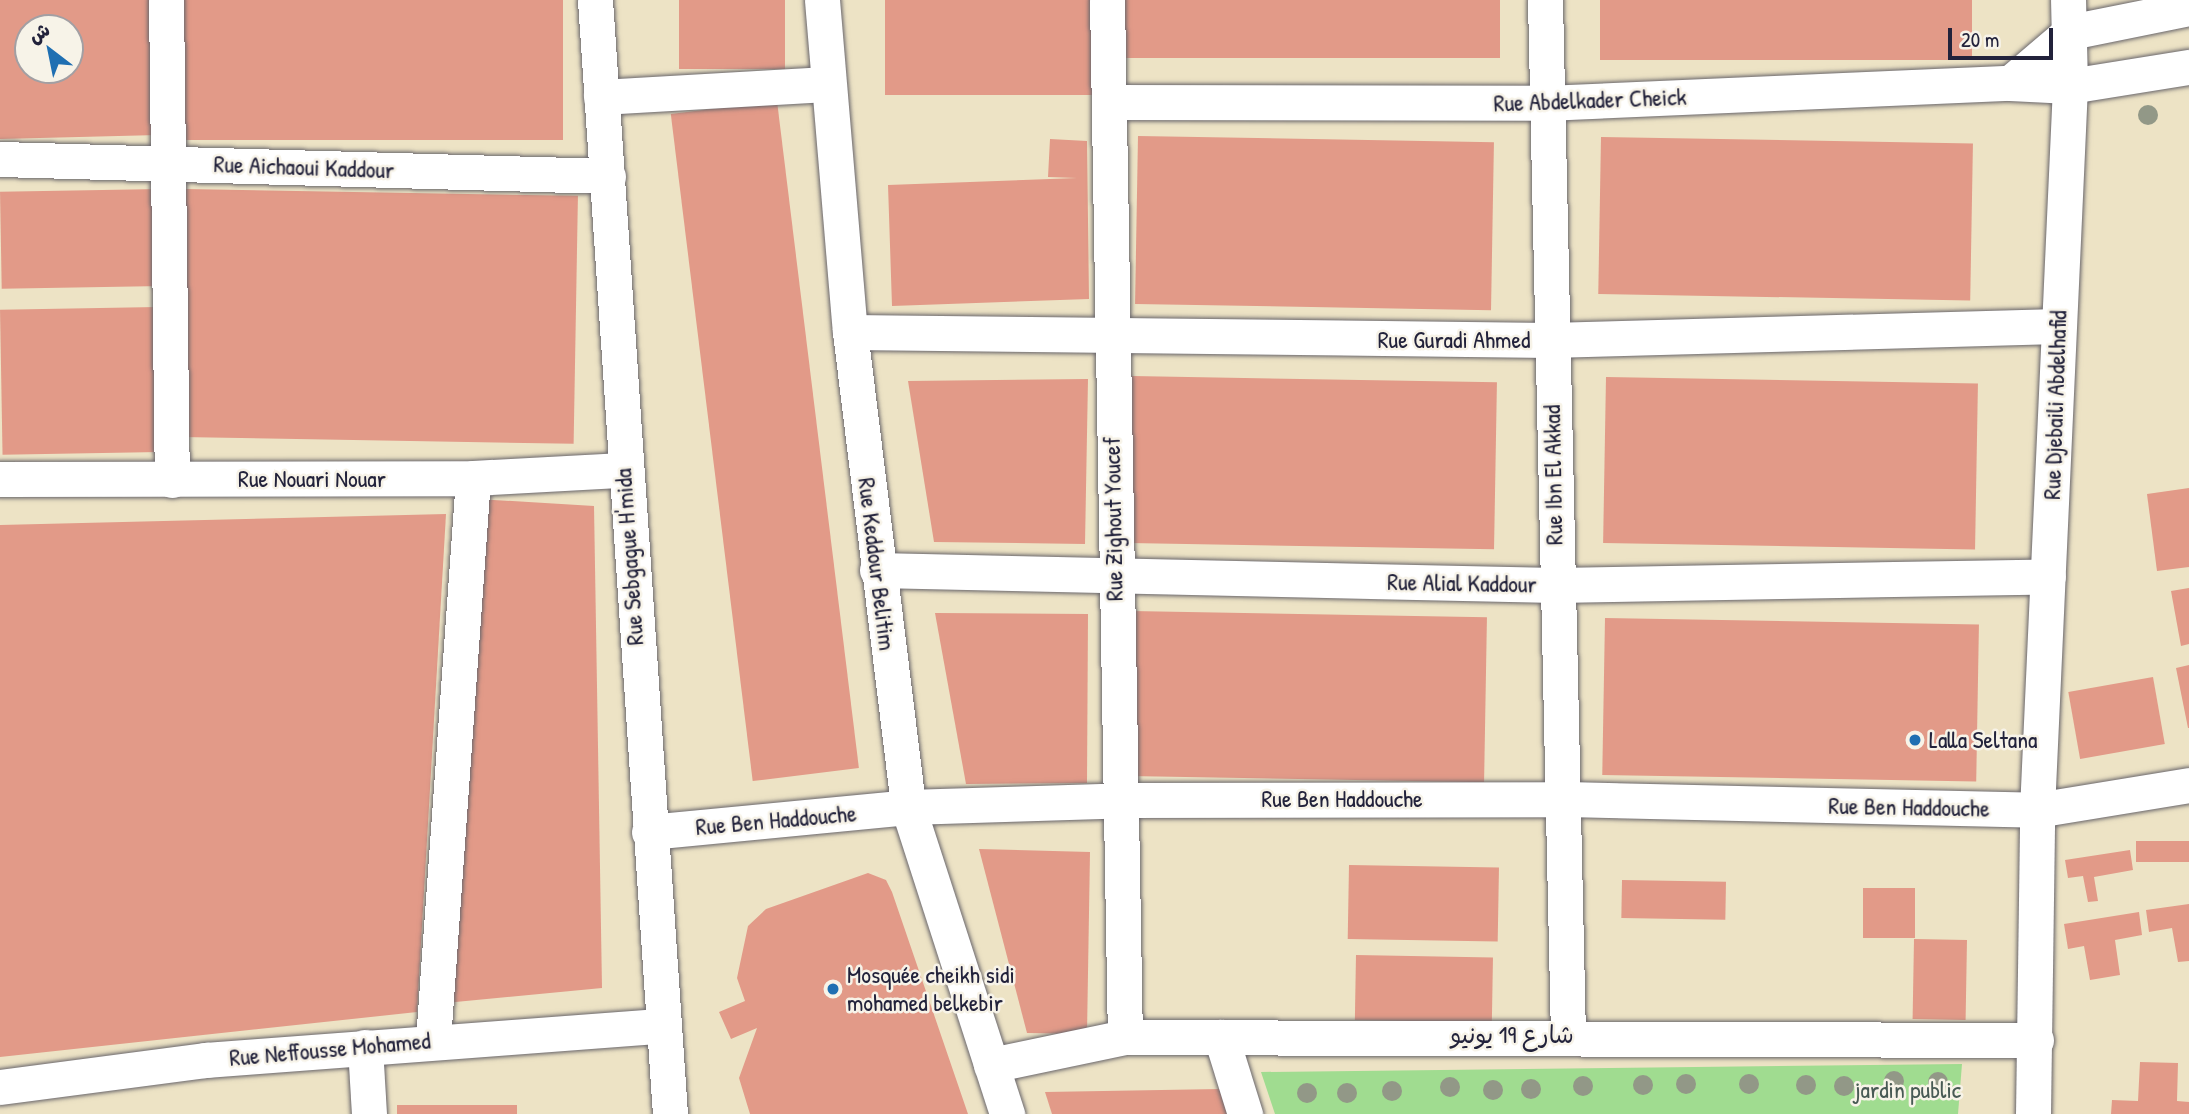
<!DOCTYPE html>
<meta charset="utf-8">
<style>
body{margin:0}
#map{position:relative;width:2189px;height:1114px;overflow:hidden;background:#ede3c5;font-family:"Patrick Hand","Playpen Sans Arabic",sans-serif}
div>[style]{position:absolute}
.green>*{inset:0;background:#a0dc90}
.building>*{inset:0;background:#e29a88;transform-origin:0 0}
.roads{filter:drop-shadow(0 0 2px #69666b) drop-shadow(0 0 2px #69666b)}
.minor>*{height:35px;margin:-17.5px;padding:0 17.5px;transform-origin:17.5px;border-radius:17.5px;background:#fff}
.trees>*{width:20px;height:20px;margin:-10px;border-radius:50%;background:#929887}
.dots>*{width:19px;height:19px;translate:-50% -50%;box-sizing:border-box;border:4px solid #f7f3e8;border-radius:50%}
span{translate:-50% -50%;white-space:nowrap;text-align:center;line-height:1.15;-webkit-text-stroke:5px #f7f3e8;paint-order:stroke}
.street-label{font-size:24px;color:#22223b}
.poi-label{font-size:24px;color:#22223b}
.left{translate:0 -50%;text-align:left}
.park-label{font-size:24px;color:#485a54}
.north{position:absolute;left:14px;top:14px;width:70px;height:70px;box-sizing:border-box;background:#f7f3e8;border:2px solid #a29fa3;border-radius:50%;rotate:328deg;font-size:19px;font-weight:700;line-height:28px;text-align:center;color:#22223b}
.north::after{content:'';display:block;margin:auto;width:24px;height:32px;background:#1f6fb2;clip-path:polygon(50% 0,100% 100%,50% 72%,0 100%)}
.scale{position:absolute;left:1948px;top:28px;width:105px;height:32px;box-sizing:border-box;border:4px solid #22223b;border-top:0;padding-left:9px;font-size:21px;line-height:24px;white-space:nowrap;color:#22223b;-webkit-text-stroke:5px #f7f3e8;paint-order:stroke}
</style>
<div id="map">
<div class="green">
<div style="clip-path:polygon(1962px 1064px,1958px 1114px,1275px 1114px,1261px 1072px)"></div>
</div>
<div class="building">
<div style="clip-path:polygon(evenodd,0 0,155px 0,158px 135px,0 139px,0 0,28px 28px,70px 28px,70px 70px,28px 70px,28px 28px)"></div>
<div style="left:179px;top:0;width:384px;height:140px"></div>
<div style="left:679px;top:0;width:106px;height:69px"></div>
<div style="left:885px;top:0;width:207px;height:95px"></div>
<div style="left:1123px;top:0;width:377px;height:58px"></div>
<div style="left:1600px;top:0;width:372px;height:60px"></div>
<div style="left:777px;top:101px;width:672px;height:107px;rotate:83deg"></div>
<div style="left:1138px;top:136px;width:356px;height:168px;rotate:1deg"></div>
<div style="left:1601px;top:137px;width:372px;height:157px;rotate:1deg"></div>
<div style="clip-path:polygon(1050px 139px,1087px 141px,1089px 299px,892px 306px,888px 185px,1077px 178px,1048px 177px)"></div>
<div style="left:161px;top:189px;width:97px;height:161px;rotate:89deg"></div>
<div style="left:185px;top:189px;width:393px;height:248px;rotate:1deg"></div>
<div style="left:157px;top:307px;width:145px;height:157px;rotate:89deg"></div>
<div style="left:1132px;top:376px;width:365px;height:167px;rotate:1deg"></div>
<div style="left:1606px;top:377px;width:372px;height:166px;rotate:1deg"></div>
<div style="clip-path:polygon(1088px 379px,1085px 544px,934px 542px,908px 381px)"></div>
<div style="clip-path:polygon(2189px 488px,2189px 567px,2157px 571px,2147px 494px)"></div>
<div style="clip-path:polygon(477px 499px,594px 506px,602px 988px,445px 1003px)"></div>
<div style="clip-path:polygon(446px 514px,417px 1012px,0 1057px,0 525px)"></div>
<div style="clip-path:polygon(2189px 588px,2189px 644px,2181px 646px,2171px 591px)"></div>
<div style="left:1131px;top:611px;width:356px;height:165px;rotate:1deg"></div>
<div style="clip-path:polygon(935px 613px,1088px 614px,1087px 783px,966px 784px)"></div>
<div style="left:1605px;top:618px;width:374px;height:157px;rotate:1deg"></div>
<div style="clip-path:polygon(2189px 665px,2189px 728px,2188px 728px,2176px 668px)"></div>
<div style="left:2153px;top:677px;width:68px;height:86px;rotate:80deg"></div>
<div style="left:2189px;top:841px;width:21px;height:53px;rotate:90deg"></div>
<div style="clip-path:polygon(979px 849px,1090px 852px,1087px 1034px,1027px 1033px)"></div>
<div style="clip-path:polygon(2130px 850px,2133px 870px,2094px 877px,2098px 901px,2088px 902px,2083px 876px,2068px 878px,2065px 860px)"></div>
<div style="left:1349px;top:865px;width:150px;height:74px;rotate:1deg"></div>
<div style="clip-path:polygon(868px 873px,886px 880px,892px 892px,968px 1114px,750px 1114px,739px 1078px,757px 1028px,731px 1039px,719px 1012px,745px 1001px,737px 978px,748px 926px,766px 909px)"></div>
<div style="left:1622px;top:880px;width:104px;height:38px;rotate:1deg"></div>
<div style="left:1863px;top:888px;width:52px;height:50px"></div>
<div style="clip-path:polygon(2189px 904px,2189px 961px,2178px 962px,2172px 928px,2149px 932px,2146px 910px)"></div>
<div style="clip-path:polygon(2139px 912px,2142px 935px,2115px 940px,2120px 975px,2090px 980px,2084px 946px,2068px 949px,2064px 924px)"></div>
<div style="left:1914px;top:939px;width:53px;height:80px;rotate:1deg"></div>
<div style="left:1356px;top:955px;width:137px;height:65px;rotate:1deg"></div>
<div style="clip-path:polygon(2140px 1062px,2178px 1063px,2177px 1101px,2189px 1102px,2189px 1114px,2111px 1114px,2112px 1100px,2138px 1101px)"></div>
<div style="clip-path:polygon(1220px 1089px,1227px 1114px,1052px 1114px,1045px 1092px)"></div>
<div style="left:397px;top:1105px;width:120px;height:9px"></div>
</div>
<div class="roads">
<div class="minor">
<div style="left:166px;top:0;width:480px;rotate:89.3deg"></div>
<div style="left:595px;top:0;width:1117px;rotate:86.15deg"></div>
<div style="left:822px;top:0;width:333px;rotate:85.2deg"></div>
<div style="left:850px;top:332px;width:479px;rotate:83deg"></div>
<div style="left:908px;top:807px;width:323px;rotate:72.1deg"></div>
<div style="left:1107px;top:0;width:1037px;rotate:89.01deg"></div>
<div style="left:1545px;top:0;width:1034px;rotate:88.73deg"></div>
<div style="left:2010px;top:83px;width:79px;rotate:-40.4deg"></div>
<div style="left:2070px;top:32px;width:121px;rotate:-11.4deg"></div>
<div style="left:601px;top:97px;width:226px;rotate:-3.3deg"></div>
<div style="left:1110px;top:102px;width:435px;rotate:0.1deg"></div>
<div style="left:1545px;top:103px;width:465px;rotate:-2.5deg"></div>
<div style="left:2010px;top:83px;width:60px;rotate:2.9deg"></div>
<div style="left:2070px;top:86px;width:121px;rotate:-9.1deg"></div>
<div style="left:0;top:159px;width:608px;rotate:1.6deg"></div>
<div style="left:850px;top:332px;width:700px;rotate:0.65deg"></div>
<div style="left:1550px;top:340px;width:508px;rotate:-1.58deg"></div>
<div style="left:0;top:479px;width:473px;rotate:-0.1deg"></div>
<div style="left:473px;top:478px;width:150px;rotate:-3.1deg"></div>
<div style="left:877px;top:570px;width:679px;rotate:1.27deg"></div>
<div style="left:1556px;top:585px;width:492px;rotate:-1deg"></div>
<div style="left:649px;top:832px;width:260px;rotate:-5.5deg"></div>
<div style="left:908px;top:807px;width:217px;rotate:-1.8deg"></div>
<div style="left:1125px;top:800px;width:441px;rotate:-0.1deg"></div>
<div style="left:1566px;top:799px;width:471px;rotate:1.3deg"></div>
<div style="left:2037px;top:810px;width:154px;rotate:-9.3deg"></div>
<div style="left:1221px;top:1037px;width:81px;rotate:72.7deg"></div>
<div style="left:433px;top:1040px;width:563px;rotate:-85.93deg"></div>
<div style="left:365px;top:1047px;width:67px;rotate:86.6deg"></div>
<div style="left:991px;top:1065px;width:137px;rotate:-11.8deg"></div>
<div style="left:1125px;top:1037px;width:911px;rotate:0.19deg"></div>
<div style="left:0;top:1087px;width:208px;rotate:-7.5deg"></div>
<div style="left:206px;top:1060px;width:457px;rotate:-4.3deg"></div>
<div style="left:2033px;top:1114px;width:304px;rotate:-89.2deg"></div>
<div style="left:2037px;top:810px;width:725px;rotate:-87.39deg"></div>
<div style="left:2070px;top:86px;width:86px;rotate:-91.3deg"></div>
</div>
</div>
<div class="trees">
<div style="left:2148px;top:115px"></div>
<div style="left:1894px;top:1081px"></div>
<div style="left:1938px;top:1082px"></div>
<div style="left:1686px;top:1084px"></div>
<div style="left:1749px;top:1084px"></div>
<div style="left:1643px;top:1085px"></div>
<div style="left:1806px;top:1085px"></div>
<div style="left:1583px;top:1086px"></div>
<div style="left:1844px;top:1086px"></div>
<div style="left:1450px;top:1087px"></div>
<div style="left:1531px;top:1089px"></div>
<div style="left:1493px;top:1090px"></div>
<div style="left:1392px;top:1091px"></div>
<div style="left:1307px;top:1093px"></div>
<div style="left:1347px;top:1093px"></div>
</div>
<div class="dots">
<div style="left:1915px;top:740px;background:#1f6fb2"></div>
<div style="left:833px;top:989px;background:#1f6fb2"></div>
</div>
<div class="street-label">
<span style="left:1590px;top:100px;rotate:-2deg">Rue Abdelkader Cheick</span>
<span style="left:304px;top:167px;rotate:2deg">Rue Aichaoui Kaddour</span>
<span style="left:1454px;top:340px">Rue Guradi Ahmed</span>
<span style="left:2055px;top:405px;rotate:-88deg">Rue Djebaili Abdelhafid</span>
<span style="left:1553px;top:475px;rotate:-91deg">Rue Ibn El Akkad</span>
<span style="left:312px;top:479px">Rue Nouari Nouar</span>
<span style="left:1113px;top:519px;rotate:-91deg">Rue Zighout Youcef</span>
<span style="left:629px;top:557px;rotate:-94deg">Rue Sebgague H'mida</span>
<span style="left:877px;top:564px;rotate:83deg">Rue Keddour Belitim</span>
<span style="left:1462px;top:583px;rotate:1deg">Rue Alial Kaddour</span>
<span style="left:1342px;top:799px">Rue Ben Haddouche</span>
<span style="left:1909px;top:807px;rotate:1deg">Rue Ben Haddouche</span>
<span style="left:776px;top:820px;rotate:-5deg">Rue Ben Haddouche</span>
<span style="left:1512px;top:1035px">شارع 19 يونيو</span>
<span style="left:330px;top:1049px;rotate:-5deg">Rue Neffousse Mohamed</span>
</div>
<div class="poi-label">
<span class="left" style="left:1929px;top:740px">Lalla Seltana</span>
<span class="left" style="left:847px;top:989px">Mosquée cheikh sidi<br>mohamed belkebir</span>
</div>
<div class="park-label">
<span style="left:1908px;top:1090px">jardin public</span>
</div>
<div class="north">ش</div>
<div class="scale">20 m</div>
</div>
